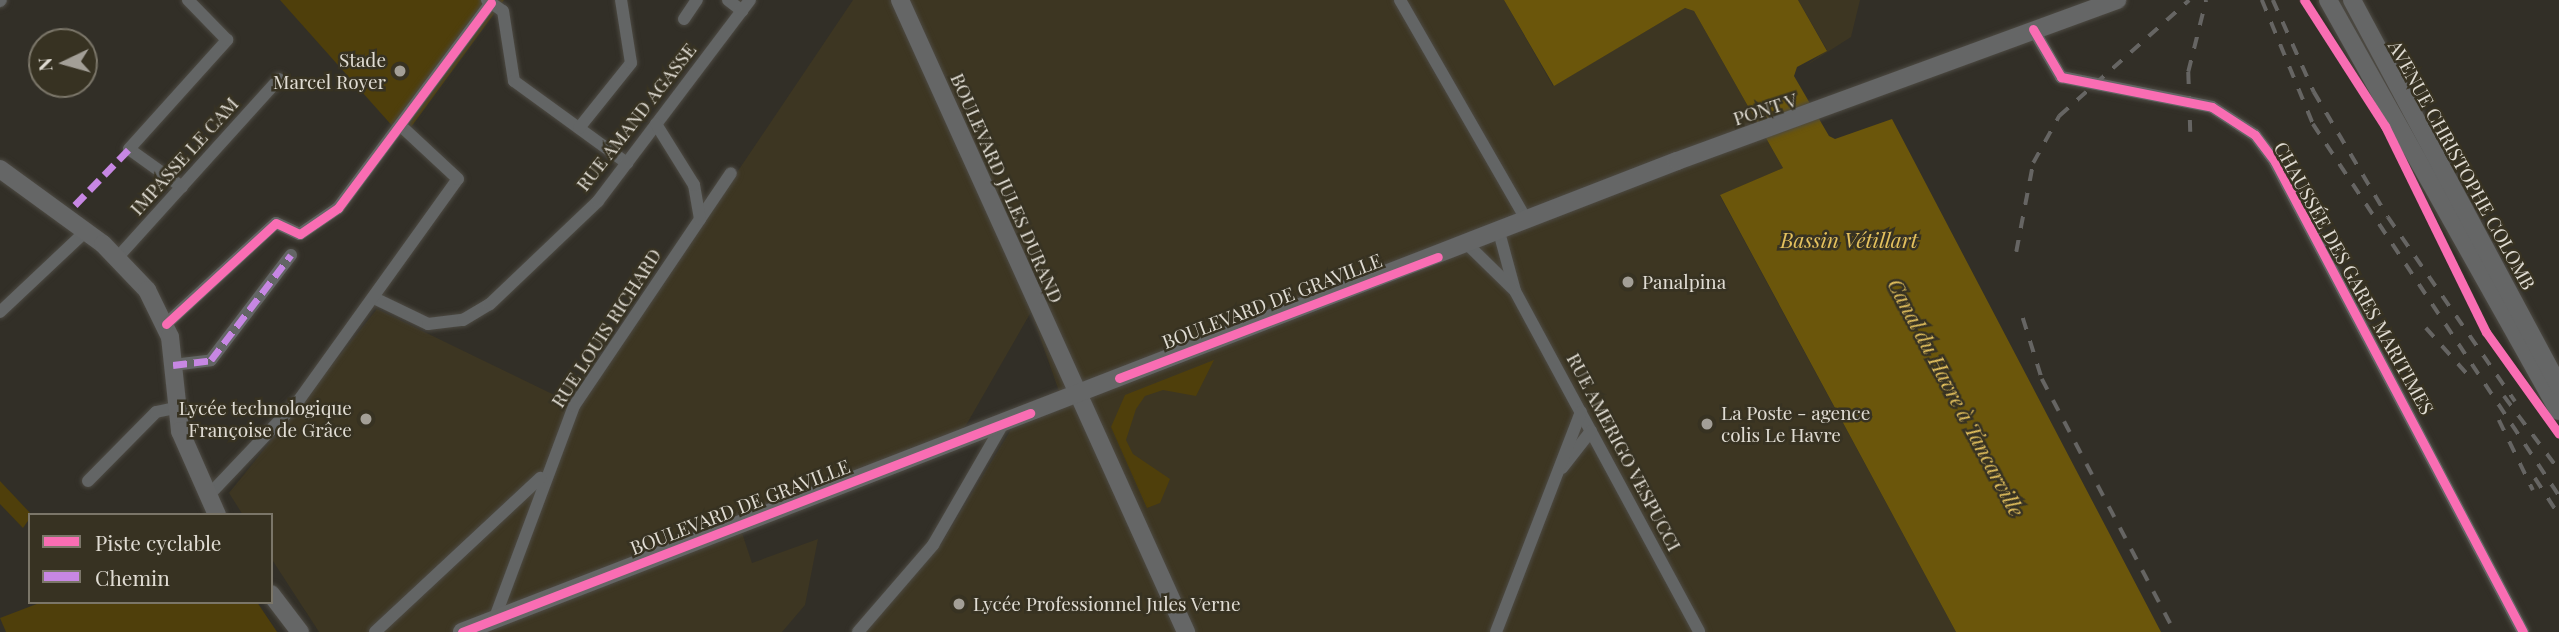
<!DOCTYPE html>
<meta charset="utf-8">
<style>
body{margin:0}
#map{position:relative;width:2559px;height:632px;overflow:hidden;background:#322f27;font-family:"Playfair Display",serif}
div>[style]{position:absolute}
.built>*{inset:0;background:#3d3622}
.green>*{inset:0;background:#4f3f0b}
.water>*{inset:0;background:#6b560b}
.roads{filter:drop-shadow(0 0 2px #4d4a43) drop-shadow(0 0 2px #4d4a43)}
.street>*{height:12px;margin:-6px;padding:0 6px;transform-origin:6px;border-radius:6px;background:#636565}
.secondary>*{height:18px;margin:-9px;padding:0 9px;transform-origin:9px;border-radius:9px;background:#656666}
.rail>*{height:3.5px;margin-top:-1.75px;transform-origin:0;background:repeating-linear-gradient(90deg,#666563 0 12px,transparent 0 24px)}
.quiet>*{height:7px;margin-top:-3.5px;transform-origin:0;background:repeating-linear-gradient(90deg,#c787e3 0 14px,transparent 0 21px)}
.cycleway>*{height:9px;margin:-4.5px;padding:0 4.5px;transform-origin:4.5px;border-radius:4.5px;background:#f96db3}
.dots>*{width:19px;height:19px;translate:-50% -50%;box-sizing:border-box;border:4px solid #373222;border-radius:50%}
span{translate:-50% -50%;white-space:nowrap;text-align:center;line-height:1.15;-webkit-text-stroke:5px #373222;paint-order:stroke}
.poi-label{font-size:19px;color:#e0dcd3}
.right{translate:-100% -50%;text-align:right}
.left{translate:0 -50%;text-align:left}
.street-label{font-size:19px;color:#e0dcd3}
.water-label{font-size:21px;color:#e4c15e;font-style:italic}
.legend{position:absolute;left:28px;top:513px;width:245px;height:91px;box-sizing:border-box;background:#373222;border:2px solid #7b7669;margin:0;padding:9px 12px;list-style:none;font-size:21px;color:#e0dcd3}
.legend li{display:flex;align-items:center;gap:14px;height:35px}
.legend b{width:35px;border:2px solid #7b7669}
.north{position:absolute;left:28px;top:28px;width:70px;height:70px;box-sizing:border-box;background:#373222;border:2px solid #7b7669;border-radius:50%;rotate:265deg;font-size:19px;font-weight:700;line-height:28px;text-align:center;color:#e0dcd3}
.north::after{content:'';display:block;margin:auto;width:24px;height:32px;background:#a39f97;clip-path:polygon(50% 0,100% 100%,50% 72%,0 100%)}
</style>
<div id="map">
<div class="built">
<div style="clip-path:polygon(853px 0,1504px 0,1553px 86px,1685px 8px,1694px 11px,1783px 168px,1720px 196px,1956px 632px,866px 632px,941px 544px,1012px 428px,1065px 408px,1031px 312px,965px 427px,738px 521px,752px 563px,818px 539px,805px 605px,782px 632px,319px 632px,271px 558px,271px 515px,243px 515px,229px 493px,377px 309px,579px 407px)"></div>
<div style="clip-path:polygon(1798px 0,1860px 0,1851px 37px,1804px 67px,1827px 50px)"></div>
</div>
<div class="green">
<div style="clip-path:polygon(280px 0,504px 0,403px 138px)"></div>
<div style="clip-path:polygon(1214px 360px,1196px 396px,1163px 390px,1145px 396px,1136px 409px,1126px 440px,1133px 454px,1170px 479px,1160px 503px,1147px 508px,1111px 427px,1125px 395px)"></div>
<div style="clip-path:polygon(0 481px,32px 515px,23px 528px,0 504px)"></div>
<div style="clip-path:polygon(42px 602px,257px 602px,277px 632px,6px 632px,0 618px)"></div>
</div>
<div class="water">
<div style="clip-path:polygon(1504px 0,1798px 0,1827px 51px,1797px 67px,1794px 76px,1829px 136px,1835px 139px,1892px 119px,2161px 632px,1956px 632px,1720px 195px,1783px 168px,1694px 11px,1685px 8px,1554px 86px)"></div>
</div>
<div class="roads">
<div class="street">
<div style="left:487px;top:0;width:19px;rotate:35deg"></div>
<div style="left:503px;top:11px;width:71px;rotate:81.1deg"></div>
<div style="left:514px;top:81px;width:140px;rotate:36deg"></div>
<div style="left:728px;top:0;width:18px;rotate:38deg"></div>
<div style="left:1400px;top:0;width:255px;rotate:60.1deg"></div>
<div style="left:0;top:1px;width:1px;rotate:-45deg"></div>
<div style="left:684px;top:19px;width:23px;rotate:-56deg"></div>
<div style="left:2033px;top:29px;width:56px;rotate:59.7deg"></div>
<div style="left:2061px;top:77px;width:154px;rotate:11.2deg"></div>
<div style="left:2212px;top:107px;width:51px;rotate:33.1deg"></div>
<div style="left:2255px;top:135px;width:34px;rotate:53deg"></div>
<div style="left:2275px;top:162px;width:531px;rotate:62.18deg"></div>
<div style="left:579px;top:128px;width:83px;rotate:-51.3deg"></div>
<div style="left:631px;top:63px;width:64px;rotate:-99deg"></div>
<div style="left:182px;top:187px;width:65px;rotate:-144.4deg"></div>
<div style="left:129px;top:149px;width:147px;rotate:-48deg"></div>
<div style="left:227px;top:40px;width:56px;rotate:-134.3deg"></div>
<div style="left:700px;top:219px;width:55px;rotate:-56deg"></div>
<div style="left:1499px;top:232px;width:61px;rotate:74.8deg"></div>
<div style="left:1515px;top:291px;width:387px;rotate:61.6deg"></div>
<div style="left:1468px;top:245px;width:62px;rotate:44.3deg"></div>
<div style="left:118px;top:257px;width:240px;rotate:-47.9deg"></div>
<div style="left:374px;top:298px;width:60px;rotate:25.7deg"></div>
<div style="left:428px;top:324px;width:35px;rotate:-7deg"></div>
<div style="left:463px;top:320px;width:31px;rotate:-31deg"></div>
<div style="left:490px;top:304px;width:149px;rotate:-43.6deg"></div>
<div style="left:598px;top:201px;width:252px;rotate:-52.9deg"></div>
<div style="left:0;top:312px;width:118px;rotate:-43.3deg"></div>
<div style="left:166px;top:324px;width:149px;rotate:-42.6deg"></div>
<div style="left:276px;top:223px;width:26px;rotate:25deg"></div>
<div style="left:300px;top:234px;width:46px;rotate:-34.4deg"></div>
<div style="left:338px;top:208px;width:256px;rotate:-53.3deg"></div>
<div style="left:173px;top:365px;width:38px;rotate:-7deg"></div>
<div style="left:211px;top:360px;width:132px;rotate:-52.7deg"></div>
<div style="left:1562px;top:468px;width:47px;rotate:-51.9deg"></div>
<div style="left:88px;top:481px;width:97px;rotate:-45.4deg"></div>
<div style="left:156px;top:412px;width:19px;rotate:-12deg"></div>
<div style="left:208px;top:496px;width:132px;rotate:-46.5deg"></div>
<div style="left:299px;top:400px;width:272px;rotate:-54.3deg"></div>
<div style="left:458px;top:179px;width:76px;rotate:-137.1deg"></div>
<div style="left:494px;top:620px;width:228px;rotate:-69.5deg"></div>
<div style="left:574px;top:406px;width:225px;rotate:-56deg"></div>
<div style="left:700px;top:219px;width:35px;rotate:-100deg"></div>
<div style="left:694px;top:185px;width:72px;rotate:-121.9deg"></div>
<div style="left:375px;top:632px;width:226px;rotate:-43deg"></div>
<div style="left:858px;top:632px;width:115px;rotate:-49.2deg"></div>
<div style="left:933px;top:545px;width:140px;rotate:-60deg"></div>
<div style="left:1496px;top:632px;width:236px;rotate:-68.9deg"></div>
</div>
<div class="secondary">
<div style="left:900px;top:0;width:694px;rotate:65.65deg"></div>
<div style="left:2328px;top:0;width:471px;rotate:60.7deg"></div>
<div style="left:2352px;top:0;width:438px;rotate:61.8deg"></div>
<div style="left:0;top:169px;width:127px;rotate:36.1deg"></div>
<div style="left:103px;top:244px;width:64px;rotate:46.3deg"></div>
<div style="left:147px;top:290px;width:52px;rotate:63.9deg"></div>
<div style="left:170px;top:337px;width:95px;rotate:83.9deg"></div>
<div style="left:180px;top:431px;width:92px;rotate:66.2deg"></div>
<div style="left:271px;top:594px;width:48px;rotate:52.7deg"></div>
<div style="left:462px;top:632px;width:1303px;rotate:-21.19deg"></div>
<div style="left:1677px;top:161px;width:469px;rotate:-20.1deg"></div>
</div>
</div>
<div class="rail">
<div style="left:2262px;top:0;width:134px;rotate:67.6deg"></div>
<div style="left:2313px;top:124px;width:445px;rotate:56.5deg"></div>
<div style="left:2273px;top:0;width:101px;rotate:66deg"></div>
<div style="left:2314px;top:92px;width:145px;rotate:59.4deg"></div>
<div style="left:2388px;top:217px;width:224px;rotate:55.4deg"></div>
<div style="left:2190px;top:132px;width:60px;rotate:-91.9deg"></div>
<div style="left:2188px;top:72px;width:74px;rotate:-76deg"></div>
<div style="left:2016px;top:252px;width:91px;rotate:-79.2deg"></div>
<div style="left:2033px;top:163px;width:54px;rotate:-61deg"></div>
<div style="left:2059px;top:116px;width:174px;rotate:-41.7deg"></div>
<div style="left:2023px;top:318px;width:64px;rotate:72.7deg"></div>
<div style="left:2042px;top:379px;width:286px;rotate:62.3deg"></div>
<div style="left:2426px;top:328px;width:63px;rotate:48.2deg"></div>
<div style="left:2504px;top:396px;width:92px;rotate:53.4deg"></div>
<div style="left:2499px;top:420px;width:78px;rotate:64.1deg"></div>
<div style="left:2535px;top:478px;width:44px;rotate:57deg"></div>
</div>
<div class="quiet">
<div style="left:75px;top:205px;width:78px;rotate:-46deg"></div>
<div style="left:173px;top:365px;width:38px;rotate:-7deg"></div>
<div style="left:211px;top:360px;width:132px;rotate:-52.7deg"></div>
</div>
<div class="cycleway">
<div style="left:2304px;top:0;width:150px;rotate:57.3deg"></div>
<div style="left:2385px;top:126px;width:229px;rotate:63.9deg"></div>
<div style="left:2486px;top:332px;width:125px;rotate:54.4deg"></div>
<div style="left:2033px;top:29px;width:56px;rotate:59.7deg"></div>
<div style="left:2061px;top:77px;width:154px;rotate:11.2deg"></div>
<div style="left:2212px;top:107px;width:51px;rotate:33.1deg"></div>
<div style="left:2255px;top:135px;width:34px;rotate:53deg"></div>
<div style="left:2275px;top:162px;width:531px;rotate:62.18deg"></div>
<div style="left:166px;top:324px;width:149px;rotate:-42.6deg"></div>
<div style="left:276px;top:223px;width:26px;rotate:25deg"></div>
<div style="left:300px;top:234px;width:46px;rotate:-34.4deg"></div>
<div style="left:338px;top:208px;width:256px;rotate:-53.3deg"></div>
<div style="left:1119px;top:378px;width:341px;rotate:-20.8deg"></div>
<div style="left:462px;top:632px;width:609px;rotate:-21.08deg"></div>
</div>
<div class="dots">
<div style="left:400px;top:71px;background:#a39f97"></div>
<div style="left:1628px;top:282px;background:#a39f97"></div>
<div style="left:366px;top:419px;background:#a39f97"></div>
<div style="left:1707px;top:424px;background:#a39f97"></div>
<div style="left:959px;top:604px;background:#a39f97"></div>
</div>
<div class="poi-label">
<span class="right" style="left:386px;top:71px">Stade<br>Marcel Royer</span>
<span class="left" style="left:1642px;top:282px">Panalpina</span>
<span class="right" style="left:352px;top:419px">Lycée technologique<br>Françoise de Grâce</span>
<span class="left" style="left:1721px;top:424px">La Poste - agence<br>colis Le Havre</span>
<span class="left" style="left:973px;top:604px">Lycée Professionnel Jules Verne</span>
</div>
<div class="street-label">
<span style="left:1765px;top:109px;rotate:-18deg">PONT V</span>
<span style="left:636px;top:117px;rotate:-52deg">RUE AMAND AGASSE</span>
<span style="left:184px;top:156px;rotate:-48deg">IMPASSE LE CAM</span>
<span style="left:2462px;top:165px;rotate:61deg">AVENUE CHRISTOPHE COLOMB</span>
<span style="left:1007px;top:188px;rotate:66deg">BOULEVARD JULES DURAND</span>
<span style="left:2354px;top:278px;rotate:61deg">CHAUSSÉE DES GARES MARITIMES</span>
<span style="left:1272px;top:301px;rotate:-21deg">BOULEVARD DE GRAVILLE</span>
<span style="left:606px;top:328px;rotate:-57deg">RUE LOUIS RICHARD</span>
<span style="left:1624px;top:452px;rotate:62deg">RUE AMERIGO VESPUCCI</span>
<span style="left:740px;top:507px;rotate:-21deg">BOULEVARD DE GRAVILLE</span>
</div>
<div class="water-label">
<span style="left:1849px;top:239px">Bassin Vétillart</span>
<span style="left:1957px;top:397px;rotate:62deg">Canal du Havre à Tancarville</span>
</div>
<ul class="legend">
<li><b style="height:9px;background:#f96db3"></b>Piste cyclable</li>
<li><b style="height:9px;background:#c787e3"></b>Chemin</li>
</ul>
<div class="north">N</div>
</div>
